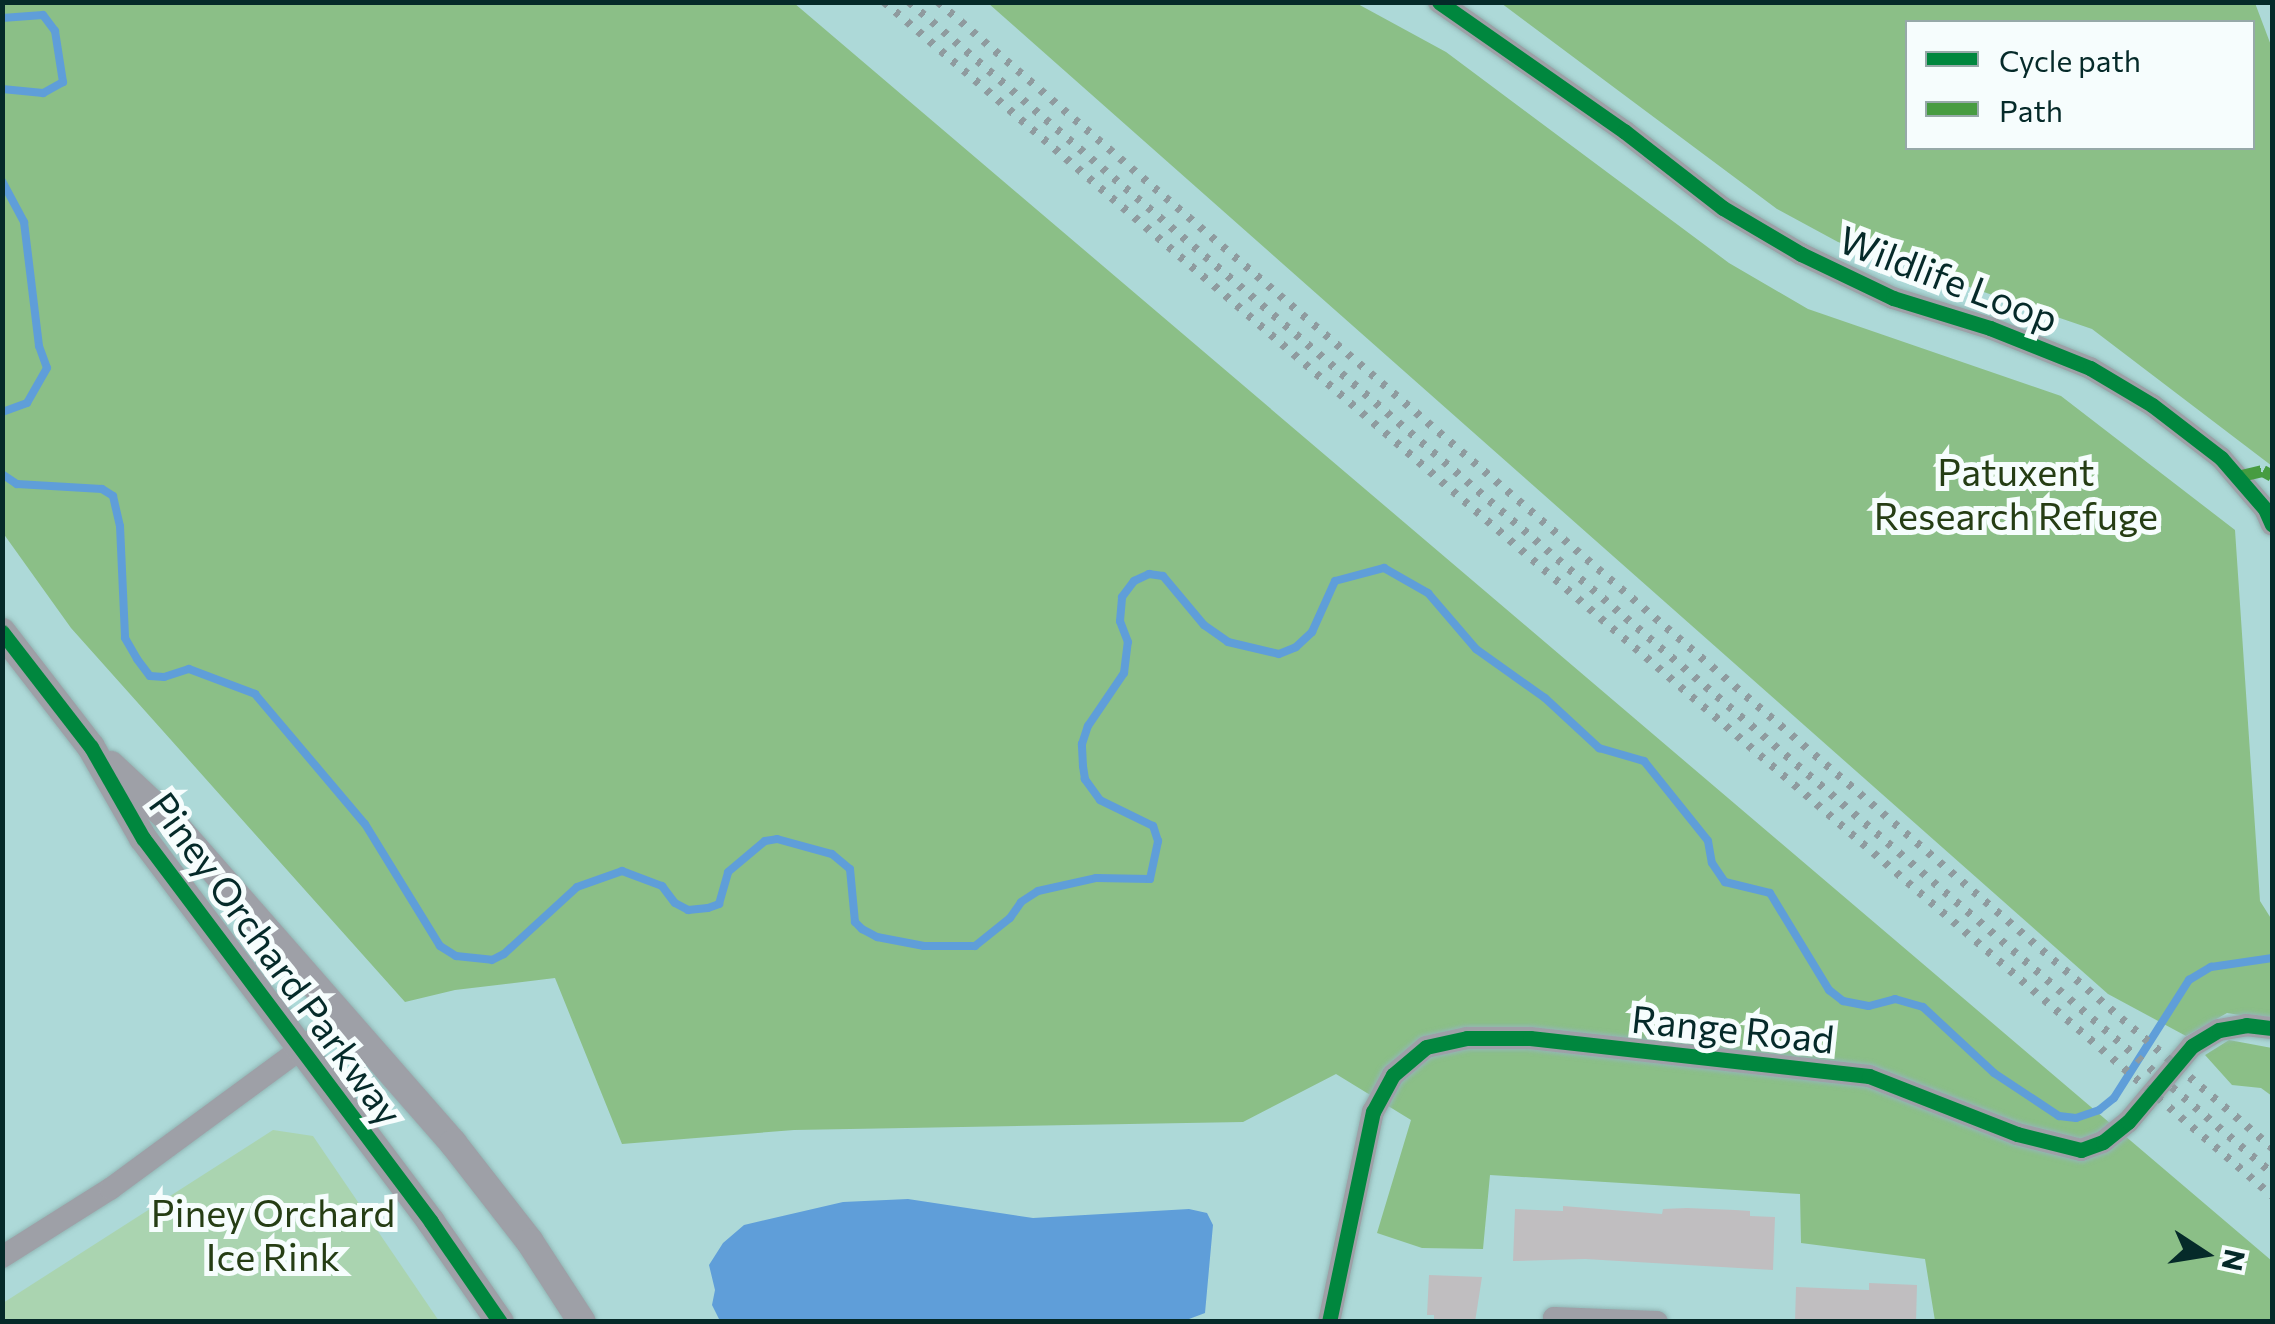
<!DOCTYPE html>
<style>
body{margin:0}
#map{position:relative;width:2275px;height:1324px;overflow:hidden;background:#add9d8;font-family:Commissioner,sans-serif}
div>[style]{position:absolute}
.green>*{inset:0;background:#aad4b0}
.forest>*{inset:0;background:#8bbf87}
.water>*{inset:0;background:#5f9ed9}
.stream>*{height:8px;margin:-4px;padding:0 4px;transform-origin:4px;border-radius:4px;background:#5f9ed9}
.building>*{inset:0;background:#c0bec0}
.roads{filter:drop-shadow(0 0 2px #92b6b5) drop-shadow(0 0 2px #92b6b5)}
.minor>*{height:22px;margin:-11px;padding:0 11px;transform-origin:11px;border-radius:11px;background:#9ea0a7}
.tertiary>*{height:28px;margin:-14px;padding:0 14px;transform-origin:14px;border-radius:14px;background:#9ea0a7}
.rail>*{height:8px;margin-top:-4px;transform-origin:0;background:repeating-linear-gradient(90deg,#8f9b9f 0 5px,transparent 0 15px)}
.quiet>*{height:12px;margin-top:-6px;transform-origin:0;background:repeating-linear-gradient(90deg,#479c41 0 25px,transparent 0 37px)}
.cycleway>*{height:15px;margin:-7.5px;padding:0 7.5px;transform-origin:7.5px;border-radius:7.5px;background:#00873e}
span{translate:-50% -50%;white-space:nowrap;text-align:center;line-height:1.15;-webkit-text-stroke:10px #f6fdfd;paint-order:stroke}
.street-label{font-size:38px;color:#052a29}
.park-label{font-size:38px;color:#253d14}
.frame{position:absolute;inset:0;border:5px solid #052a29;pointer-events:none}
.legend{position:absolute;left:1905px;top:20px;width:350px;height:130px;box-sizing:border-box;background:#f6fdfd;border:2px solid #96a9a8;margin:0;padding:12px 18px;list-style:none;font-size:30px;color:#052a29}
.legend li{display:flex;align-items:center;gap:20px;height:50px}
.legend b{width:50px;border:2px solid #96a9a8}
.north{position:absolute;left:2155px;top:1204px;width:100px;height:100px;-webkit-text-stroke:8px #f6fdfd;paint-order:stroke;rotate:102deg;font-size:28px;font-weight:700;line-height:40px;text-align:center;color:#052a29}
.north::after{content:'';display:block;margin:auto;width:35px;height:45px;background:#052a29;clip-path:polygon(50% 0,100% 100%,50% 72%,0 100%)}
</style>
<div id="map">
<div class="green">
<div style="clip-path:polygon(273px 1130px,313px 1136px,439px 1321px,3px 1321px,3px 1303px)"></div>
</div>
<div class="forest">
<div style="clip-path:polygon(2px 3px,794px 3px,2272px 1261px,2272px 1321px,1935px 1321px,1925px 1259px,1801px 1243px,1800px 1194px,1490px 1175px,1483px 1249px,1422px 1248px,1377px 1233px,1411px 1120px,1336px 1074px,1243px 1122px,794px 1130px,622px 1144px,555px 978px,455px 990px,405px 1002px,71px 628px,3px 533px)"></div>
<div style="clip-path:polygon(988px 3px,1356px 3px,1446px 52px,1729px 263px,1808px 309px,2061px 396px,2235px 530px,2260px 901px,2272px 920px,2272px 1020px,2227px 1013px,2186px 1036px,2108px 994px)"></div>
<div style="clip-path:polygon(evenodd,1501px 3px,2255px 3px,2272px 48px,2272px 466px,2092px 329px,1838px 242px,1777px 209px,1501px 3px,1908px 22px,2252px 22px,2252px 148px,1908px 148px,1908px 22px)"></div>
<div style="clip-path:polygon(2229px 1040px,2272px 1048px,2272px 1096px,2261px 1088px,2232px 1085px,2205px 1055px)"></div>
</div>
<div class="water">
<div style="clip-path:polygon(908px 1199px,1033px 1218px,1189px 1209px,1207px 1213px,1213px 1225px,1205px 1313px,1181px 1322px,720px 1321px,712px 1305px,715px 1290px,709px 1265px,723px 1243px,744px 1225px,843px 1202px)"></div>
</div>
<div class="stream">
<div style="left:2px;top:18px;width:41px;rotate:-4.2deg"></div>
<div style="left:43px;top:15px;width:20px;rotate:53deg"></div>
<div style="left:55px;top:31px;width:52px;rotate:81.1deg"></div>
<div style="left:63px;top:82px;width:23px;rotate:151deg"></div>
<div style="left:43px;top:93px;width:41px;rotate:-174.4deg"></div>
<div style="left:2px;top:181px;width:47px;rotate:61.8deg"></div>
<div style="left:24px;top:222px;width:125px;rotate:83.1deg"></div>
<div style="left:39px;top:346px;width:23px;rotate:70deg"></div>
<div style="left:47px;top:368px;width:40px;rotate:119.7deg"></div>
<div style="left:27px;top:403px;width:27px;rotate:160deg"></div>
<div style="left:2px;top:474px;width:18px;rotate:34deg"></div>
<div style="left:17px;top:484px;width:85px;rotate:3.4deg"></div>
<div style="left:102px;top:489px;width:13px;rotate:32deg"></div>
<div style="left:113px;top:496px;width:31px;rotate:77deg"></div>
<div style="left:120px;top:526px;width:112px;rotate:87.4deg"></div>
<div style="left:125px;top:638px;width:24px;rotate:60deg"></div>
<div style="left:137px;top:659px;width:21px;rotate:53deg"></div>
<div style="left:150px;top:676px;width:14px;rotate:4deg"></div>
<div style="left:164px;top:677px;width:26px;rotate:-18deg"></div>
<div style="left:189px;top:669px;width:71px;rotate:20.7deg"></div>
<div style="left:255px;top:694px;width:170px;rotate:49.8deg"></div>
<div style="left:365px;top:824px;width:143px;rotate:58.4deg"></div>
<div style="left:440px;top:946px;width:19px;rotate:32deg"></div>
<div style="left:456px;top:956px;width:36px;rotate:6deg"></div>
<div style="left:492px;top:960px;width:13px;rotate:-27deg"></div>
<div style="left:504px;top:954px;width:99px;rotate:-42.5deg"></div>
<div style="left:577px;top:887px;width:48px;rotate:-19.6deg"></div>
<div style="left:622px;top:871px;width:43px;rotate:20.6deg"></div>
<div style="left:662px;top:886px;width:21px;rotate:53deg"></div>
<div style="left:675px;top:903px;width:15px;rotate:28deg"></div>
<div style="left:688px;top:910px;width:20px;rotate:-6deg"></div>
<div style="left:708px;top:908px;width:12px;rotate:-20deg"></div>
<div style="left:719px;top:904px;width:33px;rotate:-74deg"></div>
<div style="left:728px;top:872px;width:48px;rotate:-40deg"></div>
<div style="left:765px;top:841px;width:12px;rotate:-9deg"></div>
<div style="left:777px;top:839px;width:57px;rotate:15.3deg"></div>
<div style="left:832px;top:854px;width:23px;rotate:40deg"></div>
<div style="left:850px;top:869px;width:53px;rotate:84.6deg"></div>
<div style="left:855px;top:922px;width:10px;rotate:45deg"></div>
<div style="left:862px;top:929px;width:17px;rotate:28deg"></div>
<div style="left:877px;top:937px;width:48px;rotate:10.8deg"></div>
<div style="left:924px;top:946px;width:51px"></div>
<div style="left:975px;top:946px;width:45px;rotate:-38.7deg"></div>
<div style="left:1010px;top:918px;width:19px;rotate:-55deg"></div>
<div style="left:1021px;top:902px;width:20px;rotate:-33deg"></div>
<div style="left:1038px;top:891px;width:59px;rotate:-12.6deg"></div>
<div style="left:1096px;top:878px;width:54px;rotate:1.1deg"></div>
<div style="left:1150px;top:879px;width:39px;rotate:-78deg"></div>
<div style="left:1158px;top:841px;width:16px;rotate:-108deg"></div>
<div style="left:1153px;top:826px;width:59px;rotate:-153.9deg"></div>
<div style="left:1100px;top:800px;width:26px;rotate:-126deg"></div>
<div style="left:1085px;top:779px;width:13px;rotate:-99deg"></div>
<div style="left:1083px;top:766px;width:22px;rotate:-93deg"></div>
<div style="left:1082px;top:744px;width:19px;rotate:-72deg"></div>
<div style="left:1088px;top:726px;width:64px;rotate:-55.8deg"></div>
<div style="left:1124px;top:673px;width:31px;rotate:-83deg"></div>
<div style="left:1128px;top:642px;width:22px;rotate:-111deg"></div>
<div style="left:1120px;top:621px;width:24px;rotate:-85deg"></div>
<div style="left:1122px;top:597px;width:20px;rotate:-53deg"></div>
<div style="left:1134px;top:581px;width:17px;rotate:-25deg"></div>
<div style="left:1149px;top:574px;width:14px;rotate:8deg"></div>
<div style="left:1163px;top:576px;width:64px;rotate:50.1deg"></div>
<div style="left:1204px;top:625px;width:29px;rotate:35deg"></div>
<div style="left:1228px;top:642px;width:52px;rotate:13.2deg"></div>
<div style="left:1279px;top:654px;width:18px;rotate:-22deg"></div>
<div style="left:1296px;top:647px;width:22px;rotate:-43deg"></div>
<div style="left:1312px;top:632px;width:56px;rotate:-65.7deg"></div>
<div style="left:1335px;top:581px;width:51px;rotate:-14.9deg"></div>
<div style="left:1384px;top:568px;width:51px;rotate:29.6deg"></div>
<div style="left:1428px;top:593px;width:74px;rotate:49.4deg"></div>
<div style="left:1476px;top:649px;width:85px;rotate:35.4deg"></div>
<div style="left:1545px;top:698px;width:74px;rotate:42.8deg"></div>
<div style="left:1599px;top:748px;width:47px;rotate:16.1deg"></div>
<div style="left:1644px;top:761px;width:102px;rotate:51.3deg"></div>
<div style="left:1708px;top:841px;width:22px;rotate:80deg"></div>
<div style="left:1712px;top:863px;width:23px;rotate:56deg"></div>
<div style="left:1725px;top:882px;width:46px;rotate:13.7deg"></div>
<div style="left:1770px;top:893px;width:114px;rotate:58.7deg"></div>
<div style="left:1829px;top:990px;width:18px;rotate:38deg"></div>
<div style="left:1843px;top:1001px;width:26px;rotate:11deg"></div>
<div style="left:1869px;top:1006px;width:27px;rotate:-15deg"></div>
<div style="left:1895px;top:999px;width:29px;rotate:16deg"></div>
<div style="left:1923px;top:1007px;width:97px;rotate:42.9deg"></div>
<div style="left:1994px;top:1073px;width:78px;rotate:33.5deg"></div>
<div style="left:2059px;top:1116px;width:17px;rotate:7deg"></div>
<div style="left:2076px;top:1118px;width:24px;rotate:-19deg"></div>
<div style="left:2099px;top:1110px;width:19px;rotate:-39deg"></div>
<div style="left:2114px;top:1098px;width:140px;rotate:-57.6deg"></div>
<div style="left:2189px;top:980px;width:26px;rotate:-31deg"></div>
<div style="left:2211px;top:967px;width:62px;rotate:-8.4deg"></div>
</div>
<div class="building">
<div style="clip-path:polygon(1563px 1206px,1662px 1214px,1663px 1209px,1687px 1208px,1735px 1210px,1750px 1211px,1750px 1216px,1775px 1217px,1773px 1270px,1585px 1259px,1513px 1261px,1515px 1209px,1563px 1211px)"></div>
<div style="clip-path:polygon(1429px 1275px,1482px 1277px,1475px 1322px,1434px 1322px,1434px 1315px,1427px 1315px)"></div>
<div style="clip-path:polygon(1869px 1283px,1917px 1285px,1916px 1322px,1795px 1322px,1796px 1287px,1869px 1290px)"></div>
</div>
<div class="roads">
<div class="minor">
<div style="left:1439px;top:2px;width:226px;rotate:34.9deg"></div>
<div style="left:1624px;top:131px;width:125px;rotate:37.9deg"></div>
<div style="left:1723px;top:208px;width:91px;rotate:30.5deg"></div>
<div style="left:1801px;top:254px;width:102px;rotate:25.6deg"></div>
<div style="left:1893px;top:298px;width:102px;rotate:17.2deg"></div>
<div style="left:1990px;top:328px;width:108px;rotate:21.8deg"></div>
<div style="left:2090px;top:368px;width:72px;rotate:30.8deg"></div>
<div style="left:2152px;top:405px;width:87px;rotate:37.5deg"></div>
<div style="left:2221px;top:458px;width:67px;rotate:49.2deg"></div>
<div style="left:2265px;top:509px;width:17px;rotate:66deg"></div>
<div style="left:2px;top:1257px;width:128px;rotate:-32.2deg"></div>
<div style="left:110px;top:1189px;width:289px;rotate:-36.3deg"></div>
<div style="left:1329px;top:1322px;width:215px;rotate:-78.2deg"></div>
<div style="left:1373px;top:1112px;width:42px;rotate:-61.6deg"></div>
<div style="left:1393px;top:1075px;width:43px;rotate:-40.3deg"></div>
<div style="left:1426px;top:1047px;width:42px;rotate:-12.4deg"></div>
<div style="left:1467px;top:1038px;width:63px"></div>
<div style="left:1530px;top:1038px;width:341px;rotate:6.4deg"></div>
<div style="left:1869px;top:1076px;width:159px;rotate:21.4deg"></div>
<div style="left:2017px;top:1134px;width:66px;rotate:14deg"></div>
<div style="left:2081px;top:1150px;width:23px;rotate:-20deg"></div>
<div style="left:2103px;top:1142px;width:32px;rotate:-39deg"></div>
<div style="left:2128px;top:1122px;width:99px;rotate:-49.9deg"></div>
<div style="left:2192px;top:1046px;width:31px;rotate:-31deg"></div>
<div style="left:2219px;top:1030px;width:27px;rotate:-10deg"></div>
<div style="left:2246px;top:1025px;width:26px;rotate:7deg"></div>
<div style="left:1554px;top:1322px;width:4px;rotate:-90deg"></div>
<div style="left:1554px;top:1318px;width:103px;rotate:2.2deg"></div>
</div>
<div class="tertiary">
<div style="left:2px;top:632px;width:145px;rotate:52.3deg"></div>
<div style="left:91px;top:747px;width:105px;rotate:60.3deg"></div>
<div style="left:143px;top:838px;width:480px;rotate:53.1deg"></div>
<div style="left:431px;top:1222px;width:121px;rotate:55.4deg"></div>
<div style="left:111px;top:765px;width:83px;rotate:43.1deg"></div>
<div style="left:172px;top:822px;width:427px;rotate:48.8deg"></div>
<div style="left:453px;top:1143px;width:125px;rotate:52.1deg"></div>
<div style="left:530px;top:1242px;width:95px;rotate:57deg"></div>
</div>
</div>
<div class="rail">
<div style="left:884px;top:2px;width:1831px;rotate:40.7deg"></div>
<div style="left:909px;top:2px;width:1797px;rotate:40.67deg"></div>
<div style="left:938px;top:2px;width:1759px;rotate:40.66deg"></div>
</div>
<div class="quiet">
<div style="left:2237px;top:477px;width:27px;rotate:-13deg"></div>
<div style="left:2263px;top:471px;width:10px;rotate:29deg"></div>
</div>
<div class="cycleway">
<div style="left:1439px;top:2px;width:226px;rotate:34.9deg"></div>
<div style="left:1624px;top:131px;width:125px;rotate:37.9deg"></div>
<div style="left:1723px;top:208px;width:91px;rotate:30.5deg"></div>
<div style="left:1801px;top:254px;width:102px;rotate:25.6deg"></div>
<div style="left:1893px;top:298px;width:102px;rotate:17.2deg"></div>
<div style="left:1990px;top:328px;width:108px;rotate:21.8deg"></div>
<div style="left:2090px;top:368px;width:72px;rotate:30.8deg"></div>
<div style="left:2152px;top:405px;width:87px;rotate:37.5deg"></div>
<div style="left:2221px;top:458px;width:67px;rotate:49.2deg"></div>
<div style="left:2265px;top:509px;width:17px;rotate:66deg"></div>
<div style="left:2px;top:632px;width:145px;rotate:52.3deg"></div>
<div style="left:91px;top:747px;width:105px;rotate:60.3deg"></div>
<div style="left:143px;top:838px;width:480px;rotate:53.1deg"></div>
<div style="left:431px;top:1222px;width:121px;rotate:55.4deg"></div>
<div style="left:1329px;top:1322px;width:215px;rotate:-78.2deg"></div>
<div style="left:1373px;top:1112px;width:42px;rotate:-61.6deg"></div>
<div style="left:1393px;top:1075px;width:43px;rotate:-40.3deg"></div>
<div style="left:1426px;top:1047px;width:42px;rotate:-12.4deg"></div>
<div style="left:1467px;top:1038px;width:63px"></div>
<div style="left:1530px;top:1038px;width:341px;rotate:6.4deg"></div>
<div style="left:1869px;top:1076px;width:159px;rotate:21.4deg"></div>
<div style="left:2017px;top:1134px;width:66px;rotate:14deg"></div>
<div style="left:2081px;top:1150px;width:23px;rotate:-20deg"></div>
<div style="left:2103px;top:1142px;width:32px;rotate:-39deg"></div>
<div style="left:2128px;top:1122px;width:99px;rotate:-49.9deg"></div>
<div style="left:2192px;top:1046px;width:31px;rotate:-31deg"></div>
<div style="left:2219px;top:1030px;width:27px;rotate:-10deg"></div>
<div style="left:2246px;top:1025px;width:26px;rotate:7deg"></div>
</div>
<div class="street-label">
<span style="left:1949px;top:278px;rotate:21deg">Wildlife Loop</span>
<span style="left:277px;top:958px;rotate:54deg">Piney Orchard Parkway</span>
<span style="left:1733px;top:1028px;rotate:6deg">Range Road</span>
</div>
<div class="park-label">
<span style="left:2016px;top:493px">Patuxent<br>Research Refuge</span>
<span style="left:273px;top:1234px">Piney Orchard<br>Ice Rink</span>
</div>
<div class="frame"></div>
<ul class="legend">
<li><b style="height:12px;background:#00873e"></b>Cycle path</li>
<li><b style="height:12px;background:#479c41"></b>Path</li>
</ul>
<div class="north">N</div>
</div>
